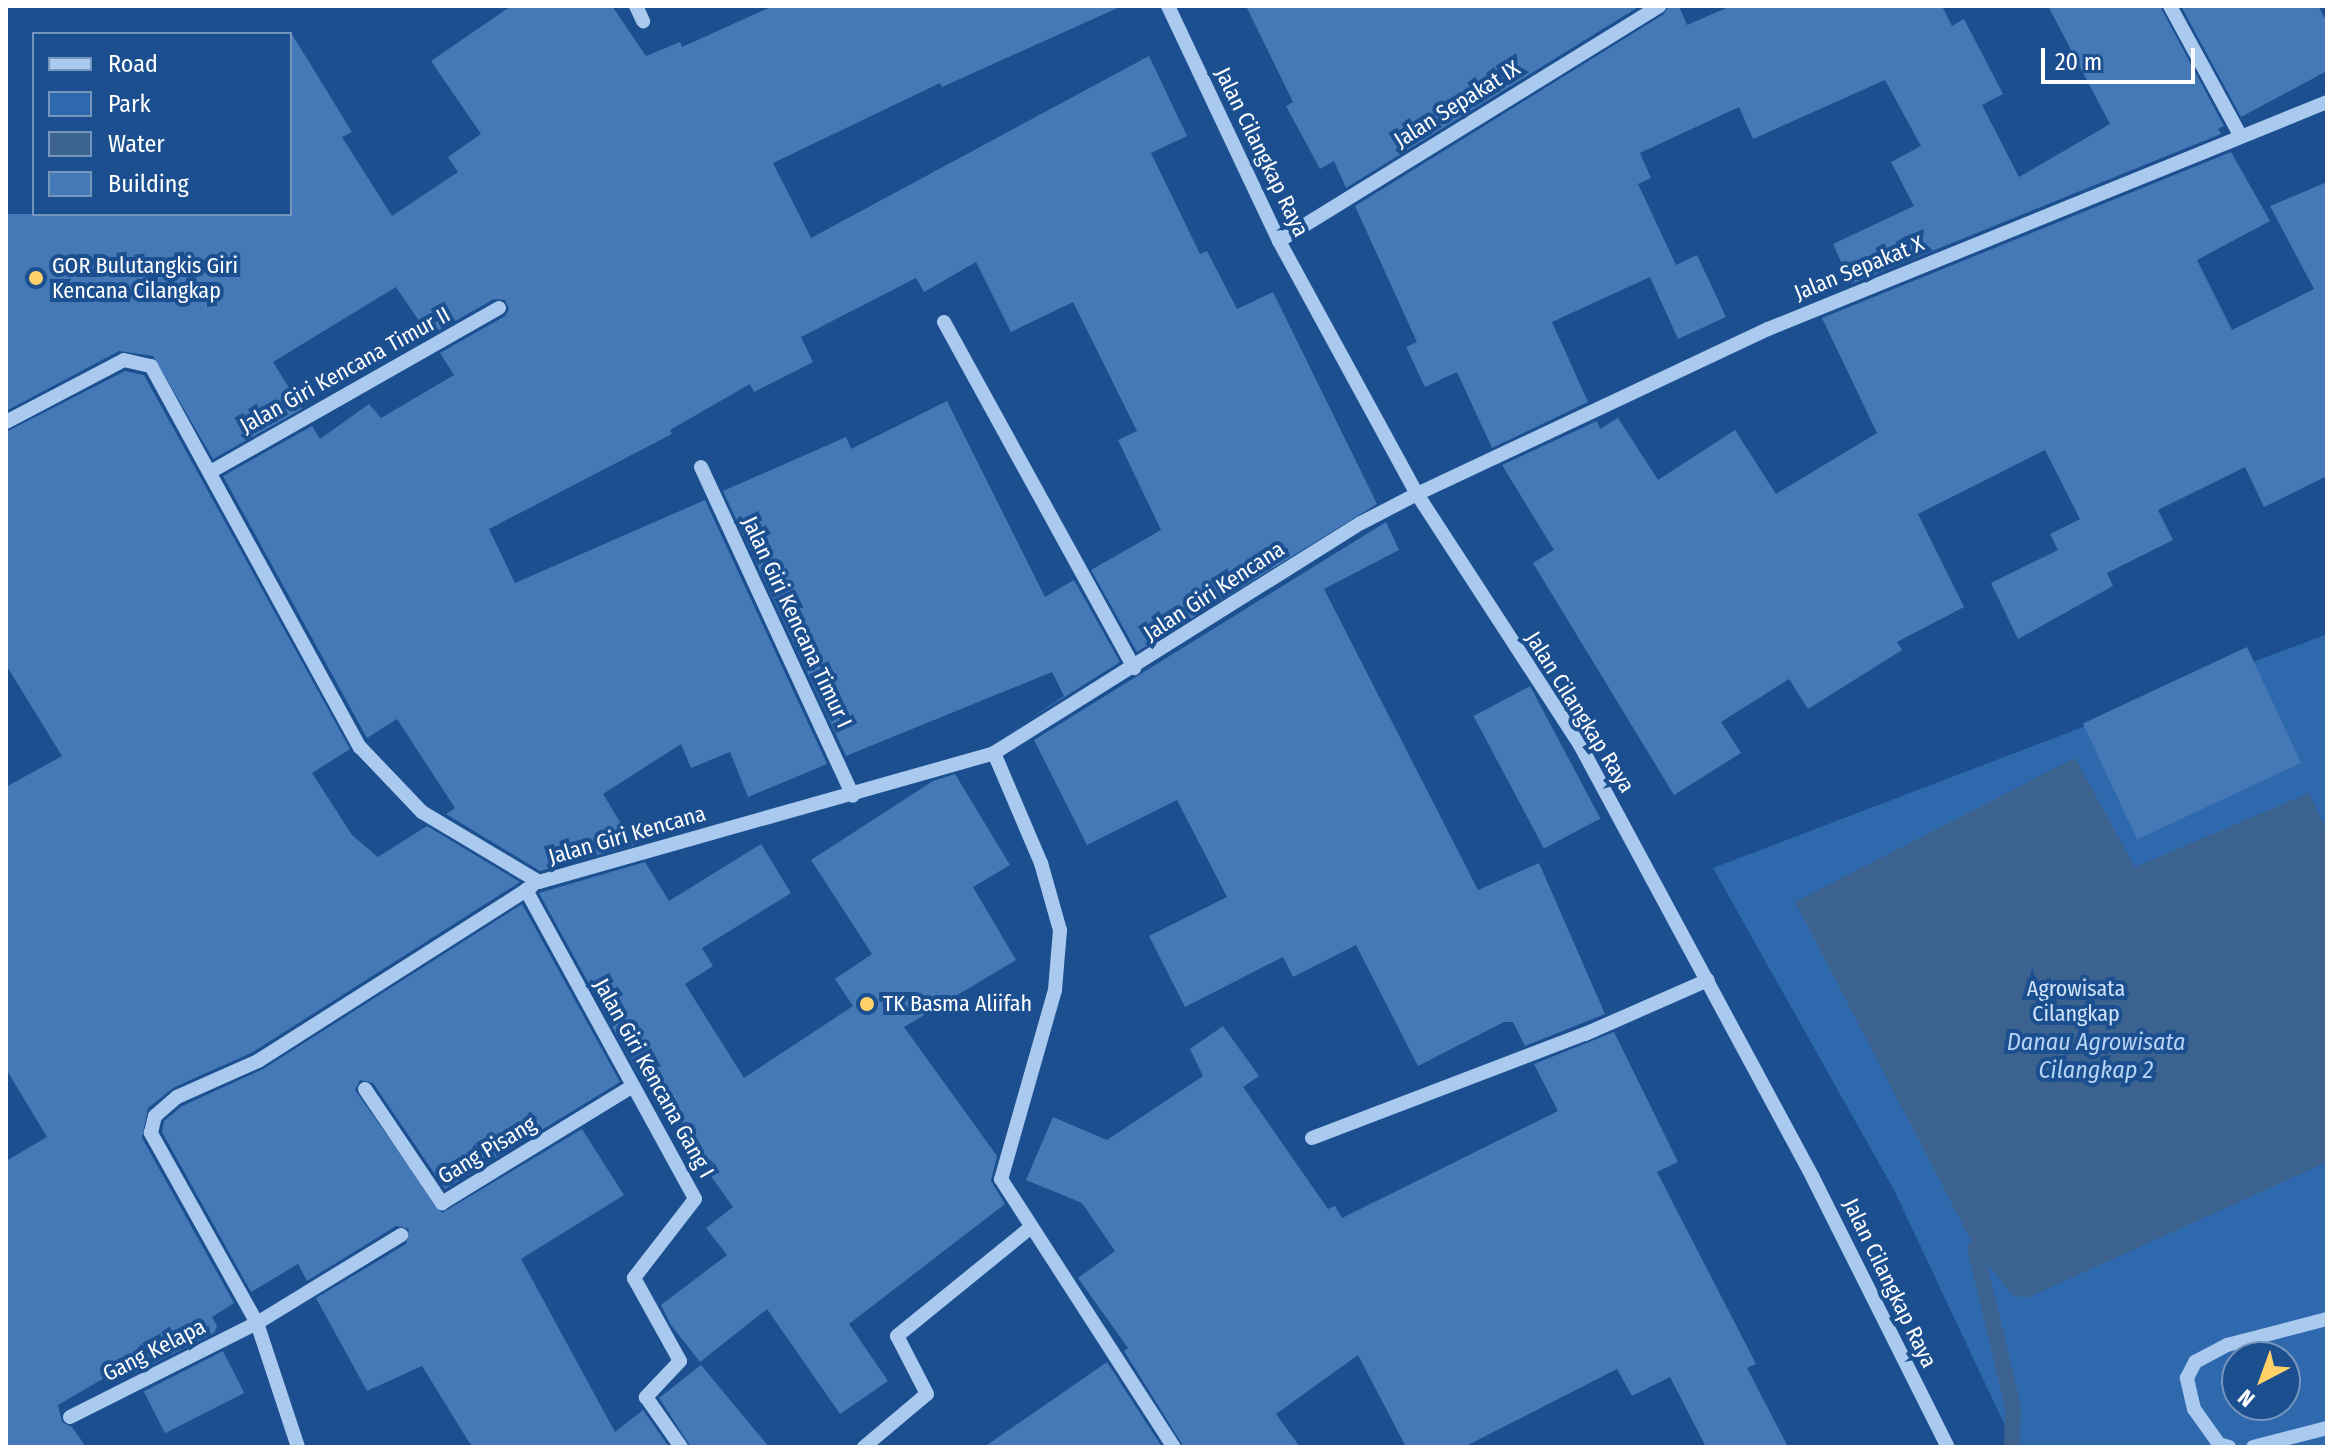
<!DOCTYPE html>
<style>
body{margin:0}
#map{position:relative;width:2333px;height:1453px;overflow:hidden;background:#1b4f8f;font-family:"Fira Sans Condensed",sans-serif}
div>[style]{position:absolute}
.green>*{inset:0;background:#2e69ad}
.water>*{inset:0;background:#3c6290}
.stream>*{height:16px;margin:-8px;padding:0 8px;transform-origin:8px;border-radius:8px;background:#3c6290}
.building>*{inset:0;background:#4478b7;transform-origin:0 0}
.minor>*{height:14px;margin:-7px;padding:0 7px;transform-origin:7px;border-radius:7px;background:#a9c9ee}
.dots>*{width:22px;height:22px;translate:-50% -50%;box-sizing:border-box;border:4px solid #1b4f8f;border-radius:50%}
span{translate:-50% -50%;white-space:nowrap;text-align:center;line-height:1.15;-webkit-text-stroke:8px #1b4f8f;paint-order:stroke}
.street-label{font-size:22px;color:#fff}
.poi-label{font-size:22px;color:#fff}
.left{translate:0 -50%;text-align:left}
.park-label{font-size:22px;color:#cfe3fa}
.water-label{font-size:24px;color:#b5d3f5;font-style:italic}
.frame{position:absolute;inset:0;border:8px solid #fff;pointer-events:none}
.legend{position:absolute;left:32px;top:32px;width:260px;height:184px;box-sizing:border-box;background:#1b4f8f;border:2px solid #7695bc;margin:0;padding:10px 14px;list-style:none;font-size:24px;color:#fff}
.legend li{display:flex;align-items:center;gap:16px;height:40px}
.legend b{width:40px;border:2px solid #7695bc}
.north{position:absolute;left:2221px;top:1341px;width:80px;height:80px;box-sizing:border-box;background:#1b4f8f;border:2px solid #7695bc;border-radius:50%;rotate:221deg;font-size:22px;font-weight:700;line-height:32px;text-align:center;color:#fff}
.north::after{content:'';display:block;margin:auto;width:28px;height:36px;background:#ffd166;clip-path:polygon(50% 0,100% 100%,50% 72%,0 100%)}
.scale{position:absolute;left:2041px;top:48px;width:154px;height:36px;box-sizing:border-box;border:4px solid #fff;border-top:0;padding-left:10px;font-size:24px;line-height:28px;white-space:nowrap;color:#fff;-webkit-text-stroke:6px #1b4f8f;paint-order:stroke}
</style>
<div id="map">
<div class="green">
<div style="clip-path:polygon(evenodd,2327px 634px,2327px 1447px,2015px 1447px,1894px 1190px,1713px 868px,2327px 634px,2237px 1357px,2285px 1357px,2285px 1405px,2237px 1405px,2237px 1357px)"></div>
</div>
<div class="water">
<div style="clip-path:polygon(2075px 758px,2135px 867px,2309px 793px,2327px 831px,2327px 1162px,2027px 1298px,2012px 1295px,1975px 1248px,1795px 902px)"></div>
</div>
<div class="stream">
<div style="left:1975px;top:1248px;width:163px;rotate:76.5deg"></div>
<div style="left:2013px;top:1406px;width:41px;rotate:91.4deg"></div>
</div>
<div class="building">
<div style="clip-path:polygon(511px 6px,612px 6px,646px 56px,680px 42px,682px 47px,773px 6px,1122px 6px,942px 87px,940px 83px,773px 163px,811px 238px,1149px 56px,1187px 136px,1151px 153px,1200px 254px,1207px 251px,1237px 309px,1273px 292px,1377px 504px,1137px 652px,1091px 570px,1161px 530px,1118px 440px,1137px 431px,1073px 302px,1011px 332px,976px 262px,924px 292px,916px 278px,801px 337px,813px 362px,754px 392px,750px 384px,670px 430px,672px 434px,489px 529px,515px 583px,705px 500px,827px 764px,748px 797px,730px 752px,691px 768px,681px 744px,603px 794px,634px 845px,540px 871px,446px 814px,455px 808px,397px 719px,367px 738px,223px 476px,312px 426px,320px 439px,369px 404px,381px 418px,454px 375px,440px 353px,505px 316px,509px 309px,505px 300px,494px 299px,429px 336px,396px 287px,273px 362px,302px 409px,213px 459px,153px 356px,119px 351px,6px 411px,6px 214px,290px 214px,290px 31px,352px 132px,342px 137px,392px 216px,458px 172px,448px 157px,481px 134px,431px 61px)"></div>
<div style="clip-path:polygon(1246px 6px,1640px 6px,1346px 188px,1334px 161px,1320px 169px,1286px 106px,1293px 102px)"></div>
<div style="clip-path:polygon(1669px 6px,1679px 6px,1687px 25px,1731px 6px,1942px 6px,1952px 26px,1964px 19px,2003px 94px,1982px 105px,2019px 177px,2110px 124px,2048px 6px,2160px 6px,2224px 126px,2218px 129px,2221px 134px,1851px 284px,1833px 244px,1914px 206px,1891px 162px,1921px 146px,1885px 80px,1753px 139px,1739px 107px,1640px 153px,1651px 178px,1638px 184px,1676px 265px,1697px 255px,1726px 317px,1678px 339px,1650px 277px,1552px 322px,1588px 402px,1492px 448px,1457px 372px,1425px 387px,1406px 347px,1417px 342px,1355px 206px,1664px 14px)"></div>
<div style="clip-path:polygon(2181px 6px,2318px 6px,2327px 22px,2327px 71px,2241px 117px)"></div>
<div style="clip-path:polygon(2231px 152px,2270px 221px,2197px 260px,2232px 330px,2314px 289px,2270px 206px,2327px 182px,2327px 476px,2264px 507px,2245px 467px,2158px 510px,2173px 540px,2107px 573px,2113px 586px,2018px 639px,1991px 583px,2058px 550px,2050px 534px,2080px 519px,2045px 450px,1918px 514px,1964px 607px,1897px 642px,1902px 650px,1808px 709px,1789px 679px,1721px 722px,1741px 753px,1674px 795px,1533px 563px,1554px 550px,1502px 465px,1597px 421px,1600px 429px,1618px 418px,1658px 480px,1735px 430px,1776px 494px,1877px 433px,1822px 318px)"></div>
<div style="clip-path:polygon(125px 371px,144px 375px,350px 749px,312px 773px,352px 835px,378px 857px,427px 826px,520px 882px,253px 1052px,173px 1088px,148px 1108px,142px 1138px,234px 1303px,212px 1317px,217px 1326px,214px 1333px,135px 1373px,130px 1363px,58px 1405px,62px 1422px,72px 1427px,86px 1447px,6px 1447px,6px 1161px,47px 1137px,6px 1069px,6px 787px,62px 756px,6px 665px,6px 432px)"></div>
<div style="clip-path:polygon(947px 401px,1045px 597px,1074px 580px,1120px 662px,1025px 722px,1064px 696px,1052px 672px,846px 756px,723px 491px,846px 437px,851px 449px)"></div>
<div style="clip-path:polygon(1386px 522px,1399px 550px,1324px 589px,1478px 890px,1539px 863px,1605px 1014px,1525px 1046px,1513px 1022px,1504px 1022px,1418px 1066px,1356px 945px,1293px 977px,1283px 957px,1185px 1007px,1149px 936px,1227px 897px,1177px 800px,1087px 845px,1034px 740px)"></div>
<div style="left:2247px;top:647px;width:128px;height:181px;rotate:65deg"></div>
<div style="left:1530px;top:686px;width:150px;height:64px;rotate:62deg"></div>
<div style="clip-path:polygon(955px 774px,1010px 865px,973px 887px,1016px 960px,904px 1027px,997px 1156px,991px 1181px,1005px 1204px,849px 1324px,888px 1381px,840px 1414px,767px 1309px,700px 1362px,671px 1325px,661px 1305px,727px 1255px,706px 1228px,733px 1207px,640px 1077px,539px 893px,645px 862px,669px 901px,761px 844px,791px 893px,702px 948px,713px 966px,685px 984px,744px 1078px,853px 1006px,835px 979px,872px 954px,811px 860px,933px 781px)"></div>
<div style="clip-path:polygon(522px 904px,620px 1082px,445px 1189px,373px 1083px,360px 1080px,355px 1090px,442px 1213px,582px 1129px,624px 1195px,521px 1259px,615px 1432px,643px 1410px,669px 1447px,472px 1447px,422px 1366px,367px 1391px,316px 1298px,406px 1244px,409px 1229px,396px 1226px,307px 1281px,298px 1264px,251px 1292px,162px 1132px,164px 1121px,182px 1106px,263px 1069px)"></div>
<div style="clip-path:polygon(1223px 1026px,1259px 1076px,1243px 1087px,1328px 1209px,1335px 1206px,1342px 1218px,1558px 1111px,1534px 1064px,1614px 1032px,1678px 1162px,1657px 1172px,1756px 1364px,1747px 1368px,1788px 1447px,1706px 1447px,1670px 1377px,1632px 1396px,1617px 1369px,1464px 1447px,1406px 1447px,1358px 1355px,1276px 1414px,1300px 1447px,1184px 1447px,1124px 1351px,1128px 1348px,1078px 1278px,1115px 1251px,1082px 1203px,1026px 1180px,1053px 1117px,1107px 1140px,1203px 1076px,1190px 1049px)"></div>
<div style="left:223px;top:1351px;width:47px;height:89px;rotate:63deg"></div>
<div style="clip-path:polygon(1107px 1362px,1162px 1447px,984px 1447px)"></div>
<div style="clip-path:polygon(701px 1365px,769px 1447px,691px 1447px,659px 1398px)"></div>
</div>
<div class="minor">
<div style="left:636px;top:6px;width:17px;rotate:65deg"></div>
<div style="left:1168px;top:6px;width:260px;rotate:64.7deg"></div>
<div style="left:1279px;top:241px;width:288px;rotate:61.4deg"></div>
<div style="left:1417px;top:494px;width:299px;rotate:57deg"></div>
<div style="left:1580px;top:745px;width:489px;rotate:61.7deg"></div>
<div style="left:1812px;top:1176px;width:303px;rotate:63.4deg"></div>
<div style="left:2170px;top:6px;width:147px;rotate:61.5deg"></div>
<div style="left:1279px;top:241px;width:447px;rotate:-31.7deg"></div>
<div style="left:944px;top:322px;width:395px;rotate:61.2deg"></div>
<div style="left:6px;top:422px;width:133px;rotate:-27.7deg"></div>
<div style="left:124px;top:360px;width:28px;rotate:13deg"></div>
<div style="left:151px;top:366px;width:435px;rotate:61.3deg"></div>
<div style="left:360px;top:747px;width:90px;rotate:46.4deg"></div>
<div style="left:422px;top:812px;width:136px;rotate:30.9deg"></div>
<div style="left:539px;top:882px;width:473px;rotate:-15.8deg"></div>
<div style="left:994px;top:753px;width:433px;rotate:-32.1deg"></div>
<div style="left:1361px;top:523px;width:63px;rotate:-27.4deg"></div>
<div style="left:1417px;top:494px;width:388px;rotate:-25.2deg"></div>
<div style="left:1768px;top:329px;width:603px;rotate:-22.1deg"></div>
<div style="left:701px;top:467px;width:362px;rotate:65.2deg"></div>
<div style="left:212px;top:471px;width:330px;rotate:-29.6deg"></div>
<div style="left:994px;top:753px;width:120px;rotate:66.9deg"></div>
<div style="left:1041px;top:863px;width:70px;rotate:74.2deg"></div>
<div style="left:1060px;top:930px;width:60px;rotate:94.8deg"></div>
<div style="left:1055px;top:990px;width:197px;rotate:105.9deg"></div>
<div style="left:1001px;top:1179px;width:319px;rotate:57.2deg"></div>
<div style="left:532px;top:886px;width:7px;rotate:146deg"></div>
<div style="left:526px;top:890px;width:352px;rotate:61.3deg"></div>
<div style="left:695px;top:1199px;width:100px;rotate:127.7deg"></div>
<div style="left:634px;top:1278px;width:95px;rotate:61deg"></div>
<div style="left:680px;top:1361px;width:50px;rotate:133.4deg"></div>
<div style="left:646px;top:1397px;width:61px;rotate:55deg"></div>
<div style="left:365px;top:1089px;width:138px;rotate:56deg"></div>
<div style="left:442px;top:1203px;width:222px;rotate:-31.5deg"></div>
<div style="left:1312px;top:1138px;width:292px;rotate:-20.9deg"></div>
<div style="left:1585px;top:1034px;width:134px;rotate:-23.7deg"></div>
<div style="left:70px;top:1417px;width:209px;rotate:-26.7deg"></div>
<div style="left:257px;top:1323px;width:169px;rotate:-31.4deg"></div>
<div style="left:298px;top:1447px;width:131px;rotate:-108.3deg"></div>
<div style="left:257px;top:1323px;width:218px;rotate:-119.2deg"></div>
<div style="left:151px;top:1133px;width:17px;rotate:-77deg"></div>
<div style="left:155px;top:1116px;width:29px;rotate:-41deg"></div>
<div style="left:177px;top:1097px;width:89px;rotate:-24deg"></div>
<div style="left:258px;top:1061px;width:318px;rotate:-32.5deg"></div>
<div style="left:864px;top:1447px;width:82px;rotate:-40.1deg"></div>
<div style="left:927px;top:1394px;width:65px;rotate:-117.3deg"></div>
<div style="left:897px;top:1336px;width:173px;rotate:-39.1deg"></div>
<div style="left:2229px;top:1447px;width:10px;rotate:-163deg"></div>
<div style="left:2219px;top:1444px;width:43px;rotate:-125.5deg"></div>
<div style="left:2194px;top:1409px;width:32px;rotate:-103deg"></div>
<div style="left:2187px;top:1378px;width:18px;rotate:-63deg"></div>
<div style="left:2195px;top:1362px;width:36px;rotate:-28deg"></div>
<div style="left:2227px;top:1345px;width:103px;rotate:-14.6deg"></div>
<div style="left:2253px;top:1447px;width:76px;rotate:-14.4deg"></div>
</div>
<div class="dots">
<div style="left:36px;top:278px;background:#ffd166"></div>
<div style="left:867px;top:1004px;background:#ffd166"></div>
</div>
<div class="street-label">
<span style="left:1457px;top:104px;rotate:-32deg">Jalan Sepakat IX</span>
<span style="left:1262px;top:152px;rotate:64deg">Jalan Cilangkap Raya</span>
<span style="left:1859px;top:268px;rotate:-22deg">Jalan Sepakat X</span>
<span style="left:345px;top:370px;rotate:-29deg">Jalan Giri Kencana Timur II</span>
<span style="left:1214px;top:591px;rotate:-33deg">Jalan Giri Kencana</span>
<span style="left:797px;top:622px;rotate:65deg">Jalan Giri Kencana Timur I</span>
<span style="left:1580px;top:712px;rotate:58deg">Jalan Cilangkap Raya</span>
<span style="left:627px;top:835px;rotate:-16deg">Jalan Giri Kencana</span>
<span style="left:654px;top:1078px;rotate:61deg">Jalan Giri Kencana Gang I</span>
<span style="left:487px;top:1150px;rotate:-31deg">Gang Pisang</span>
<span style="left:1890px;top:1283px;rotate:64deg">Jalan Cilangkap Raya</span>
<span style="left:154px;top:1350px;rotate:-27deg">Gang Kelapa</span>
</div>
<div class="poi-label">
<span class="left" style="left:52px;top:278px">GOR Bulutangkis Giri<br>Kencana Cilangkap</span>
<span class="left" style="left:883px;top:1004px">TK Basma Aliifah</span>
</div>
<div class="park-label">
<span style="left:2076px;top:1001px">Agrowisata<br>Cilangkap</span>
</div>
<div class="water-label">
<span style="left:2096px;top:1057px">Danau Agrowisata<br>Cilangkap 2</span>
</div>
<div class="frame"></div>
<ul class="legend">
<li><b style="height:10px;background:#a9c9ee"></b>Road</li>
<li><b style="height:22px;background:#2e69ad"></b>Park</li>
<li><b style="height:22px;background:#3c6290"></b>Water</li>
<li><b style="height:22px;background:#4478b7"></b>Building</li>
</ul>
<div class="north">N</div>
<div class="scale">20 m</div>
</div>
